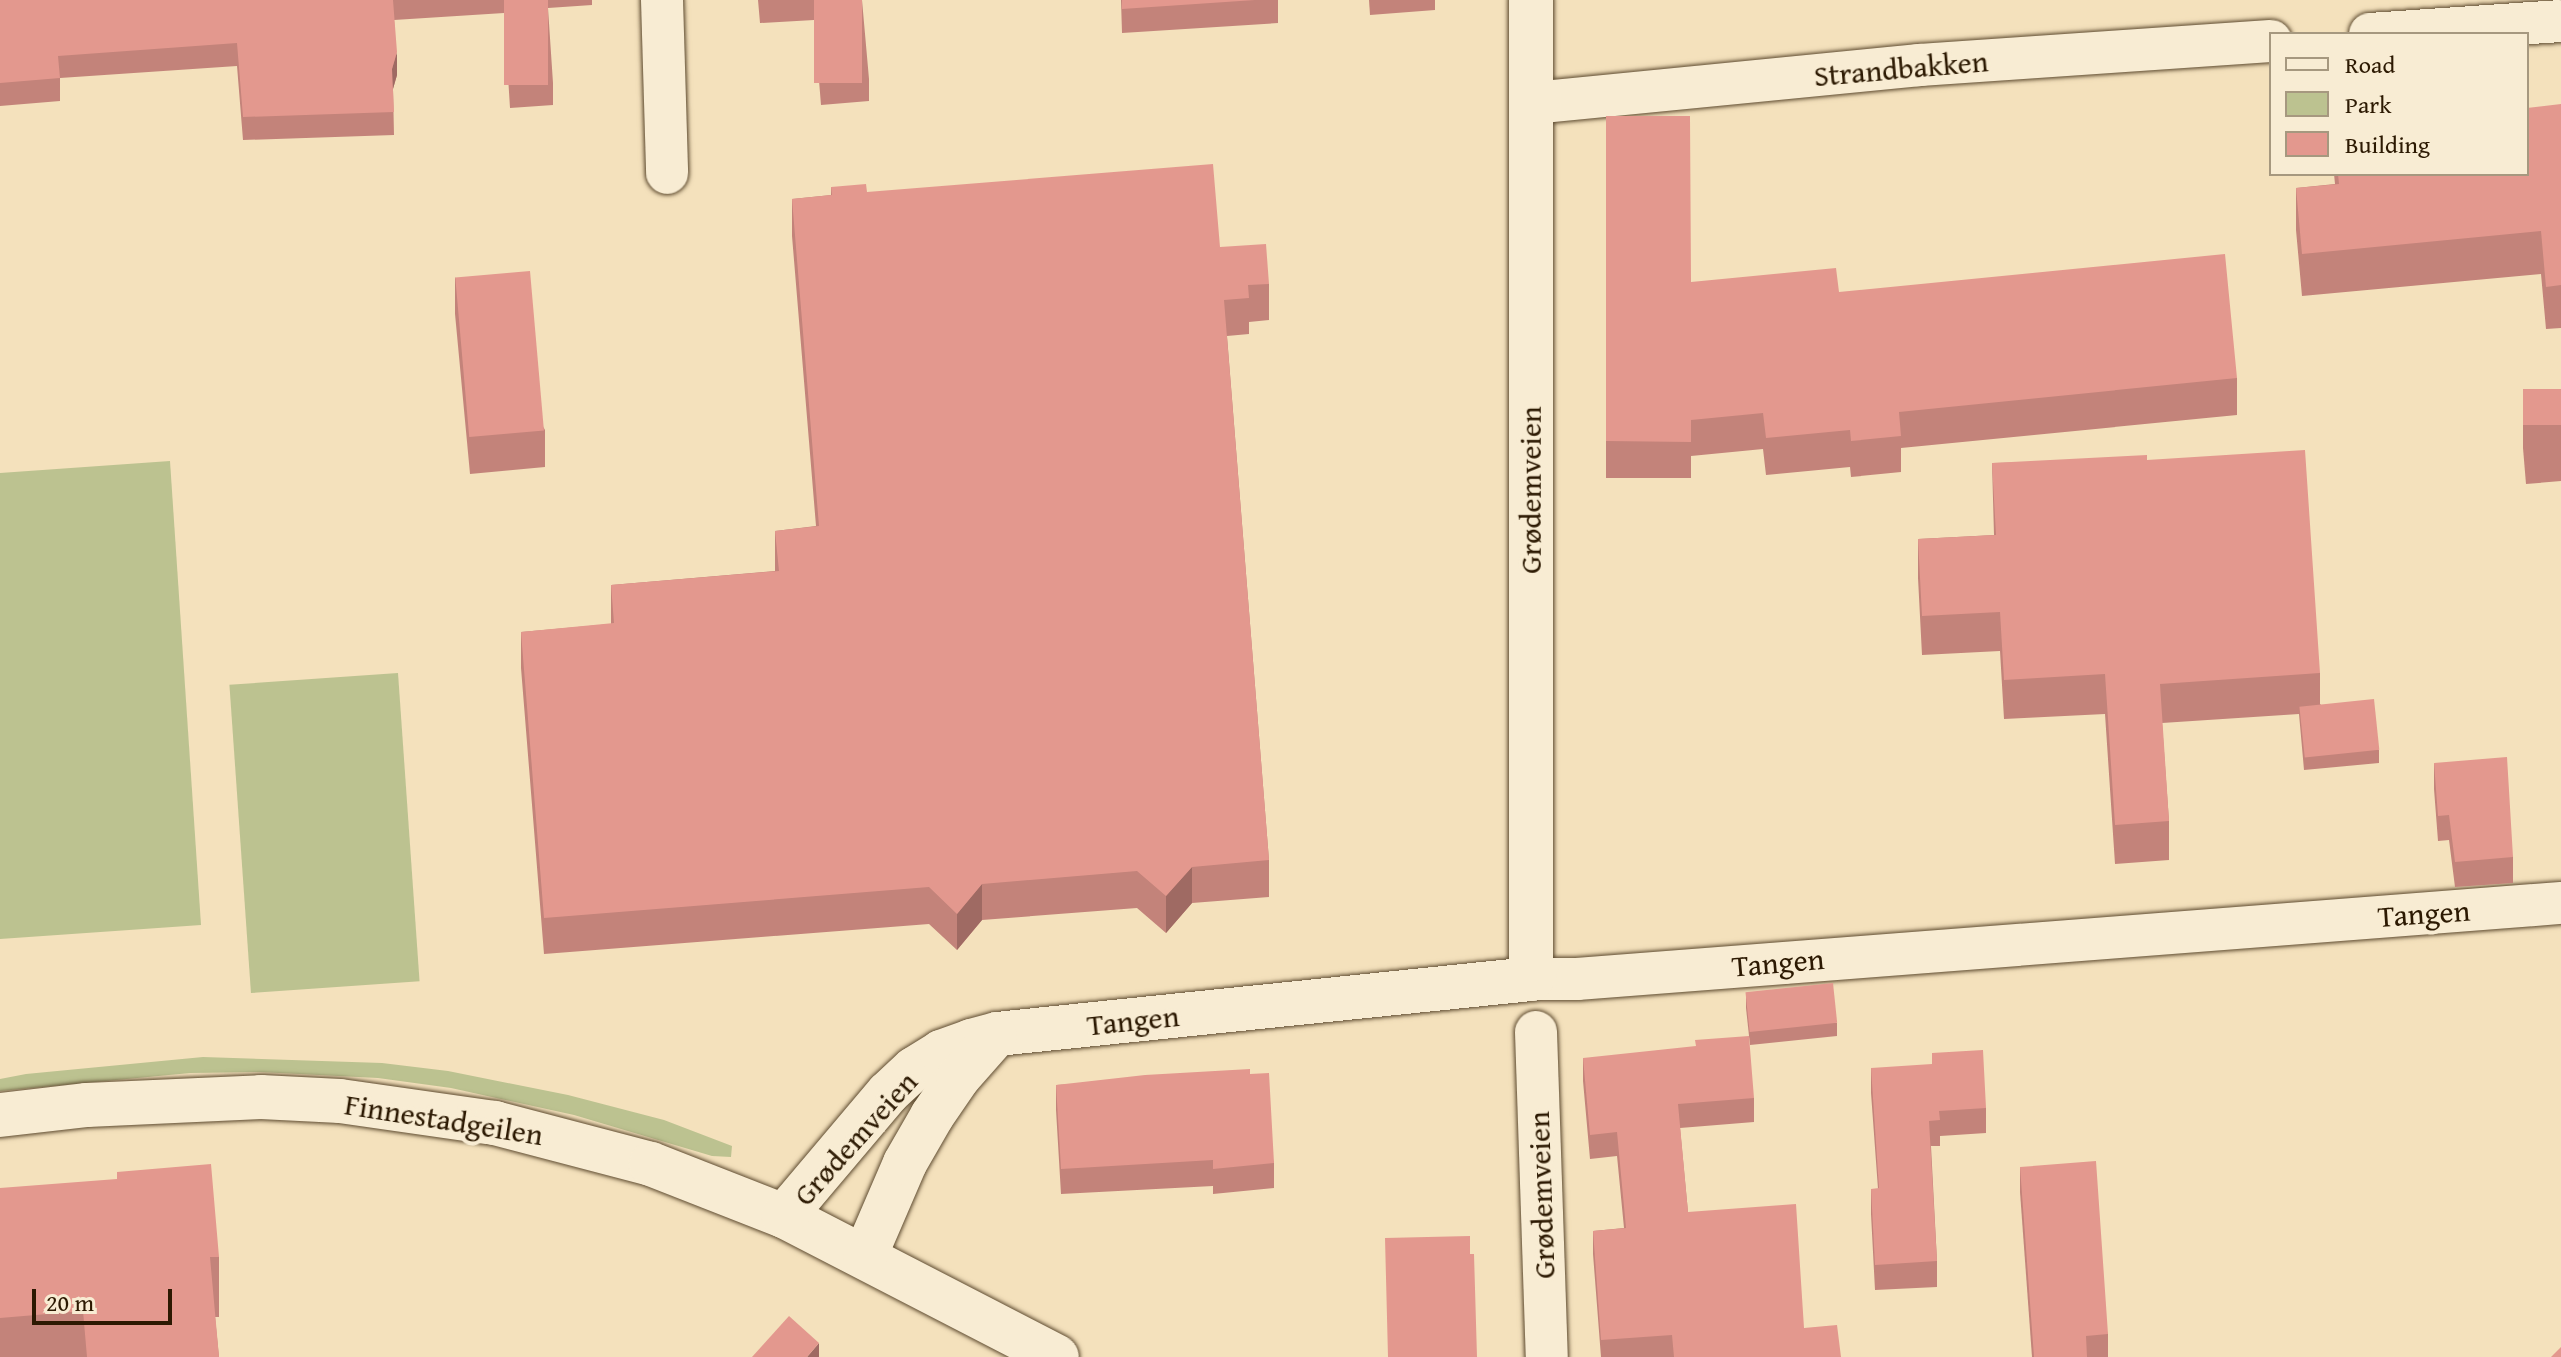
<!DOCTYPE html>
<meta charset="utf-8">
<style>
body{margin:0}
#map{position:relative;width:2561px;height:1357px;overflow:hidden;background:#f4e1bc;font-family:"Gentium Book Plus",serif}
div>[style]{position:absolute}
.green>*{inset:0;background:#bcc290;transform-origin:0 0}
.roads{filter:drop-shadow(0 0 2px #5e4b30) drop-shadow(0 0 2px #5e4b30)}
.minor>*{height:42px;margin:-21px;padding:0 21px;transform-origin:21px;border-radius:21px;background:#f8ecd3}
.secondary>*{height:44px;margin:-22px;padding:0 22px;transform-origin:22px;border-radius:22px;background:#f8ecd3}
.wall>*{inset:0;background:#c3837a}
.shaded-wall>*{inset:0;background:#9f6a63}
.building>*{inset:0;background:#e3988e;transform-origin:0 0}
span{translate:-50% -50%;white-space:nowrap;text-align:center;line-height:1.15;-webkit-text-stroke:8px #f8ecd3;paint-order:stroke}
.street-label{font-size:30px;color:#2c1902}
.legend{position:absolute;left:2269px;top:32px;width:260px;height:144px;box-sizing:border-box;background:#f8ecd3;border:2px solid #a6987f;margin:0;padding:10px 14px;list-style:none;font-size:24px;color:#2c1902}
.legend li{display:flex;align-items:center;gap:16px;height:40px}
.legend b{width:40px;border:2px solid #a6987f}
.scale{position:absolute;left:32px;top:1289px;width:140px;height:36px;box-sizing:border-box;border:4px solid #2c1902;border-top:0;padding-left:10px;font-size:24px;line-height:28px;white-space:nowrap;color:#2c1902;-webkit-text-stroke:6px #f8ecd3;paint-order:stroke}
</style>
<div id="map">
<div class="green">
<div style="clip-path:polygon(170px 461px,201px 925px,0 939px,0 473px)"></div>
<div style="left:398px;top:673px;width:309px;height:169px;rotate:86deg"></div>
<div style="clip-path:polygon(203px 1057px,382px 1063px,448px 1071px,568px 1095px,664px 1120px,732px 1146px,731px 1157px,712px 1156px,574px 1115px,451px 1088px,378px 1078px,260px 1072px,190px 1073px,0 1091px,0 1079px,26px 1074px)"></div>
</div>
<div class="roads">
<div class="minor">
<div style="left:662px;top:0;width:173px;rotate:88.3deg"></div>
<div style="left:2370px;top:34px;width:191px;rotate:-3.9deg"></div>
<div style="left:1532px;top:103px;width:389px;rotate:-5.6deg"></div>
<div style="left:1919px;top:65px;width:353px;rotate:-3.9deg"></div>
<div style="left:1531px;top:979px;width:46px"></div>
<div style="left:1577px;top:979px;width:987px;rotate:-4.42deg"></div>
<div style="left:1536px;top:1032px;width:325px;rotate:88.1deg"></div>
</div>
<div class="secondary">
<div style="left:0;top:1115px;width:88px;rotate:-6.6deg"></div>
<div style="left:87px;top:1105px;width:174px;rotate:-2.6deg"></div>
<div style="left:261px;top:1097px;width:79px;rotate:2.9deg"></div>
<div style="left:340px;top:1101px;width:157px;rotate:8.1deg"></div>
<div style="left:495px;top:1123px;width:161px;rotate:14.7deg"></div>
<div style="left:651px;top:1164px;width:143px;rotate:21.4deg"></div>
<div style="left:784px;top:1216px;width:307px;rotate:27.3deg"></div>
<div style="left:784px;top:1216px;width:161px;rotate:-49.8deg"></div>
<div style="left:888px;top:1093px;width:35px;rotate:-43deg"></div>
<div style="left:914px;top:1069px;width:32px;rotate:-32deg"></div>
<div style="left:941px;top:1052px;width:32px;rotate:-20deg"></div>
<div style="left:971px;top:1041px;width:27px;rotate:-15deg"></div>
<div style="left:997px;top:1034px;width:537px;rotate:-5.88deg"></div>
<div style="left:1531px;top:979px;width:979px;rotate:-90deg"></div>
<div style="left:865px;top:1256px;width:101px;rotate:-66.7deg"></div>
<div style="left:905px;top:1163px;width:54px;rotate:-60.1deg"></div>
<div style="left:932px;top:1116px;width:46px;rotate:-55.6deg"></div>
<div style="left:958px;top:1078px;width:56px;rotate:-48.6deg"></div>
</div>
</div>
<div class="wall">
<div style="clip-path:polygon(0 0,592px 0,592px 5px,548px 8px,553px 83px,553px 105px,510px 108px,504px 13px,394px 20px,397px 75px,393px 89px,394px 135px,243px 140px,237px 66px,60px 78px,60px 101px,0 106px)"></div>
<div style="clip-path:polygon(758px 0,862px 0,869px 79px,869px 101px,821px 105px,814px 20px,760px 23px)"></div>
<div style="clip-path:polygon(1121px 0,1278px 0,1278px 23px,1122px 33px)"></div>
<div style="clip-path:polygon(1369px 0,1435px 0,1435px 10px,1370px 15px)"></div>
<div style="clip-path:polygon(2561px 104px,2561px 328px,2546px 329px,2541px 274px,2302px 296px,2296px 230px,2296px 188px,2335px 184px,2334px 174px,2527px 174px)"></div>
<div style="clip-path:polygon(1606px 116px,1691px 282px,1839px 292px,2237px 378px,2237px 415px,1901px 448px,1901px 472px,1851px 477px,1850px 467px,1766px 475px,1763px 449px,1691px 456px,1691px 478px,1606px 478px)"></div>
<div style="clip-path:polygon(831px 187px,1220px 247px,1269px 284px,1269px 320px,1249px 322px,1249px 334px,1227px 336px,1269px 860px,1269px 897px,1192px 903px,1166px 933px,1137px 908px,982px 920px,957px 950px,929px 924px,544px 954px,521px 668px,521px 632px,611px 624px,611px 585px,775px 571px,775px 531px,816px 526px,792px 236px,792px 199px,831px 195px)"></div>
<div style="clip-path:polygon(455px 277px,545px 430px,545px 467px,470px 474px,455px 314px)"></div>
<div style="clip-path:polygon(2561px 389px,2561px 481px,2526px 484px,2523px 448px,2523px 391px)"></div>
<div style="clip-path:polygon(2147px 460px,2320px 673px,2320px 704px,2379px 750px,2379px 763px,2304px 770px,2299px 714px,2162px 723px,2169px 821px,2169px 860px,2115px 864px,2105px 714px,2004px 719px,2000px 651px,1922px 655px,1918px 578px,1918px 539px,1994px 535px,1992px 463px)"></div>
<div style="clip-path:polygon(2434px 763px,2513px 857px,2513px 883px,2455px 887px,2449px 840px,2438px 841px,2434px 789px)"></div>
<div style="clip-path:polygon(1746px 995px,1837px 1023px,1837px 1036px,1750px 1045px,1746px 1008px)"></div>
<div style="clip-path:polygon(1583px 1058px,1754px 1098px,1754px 1122px,1680px 1128px,1688px 1212px,1804px 1328px,1841px 1357px,1601px 1357px,1593px 1254px,1593px 1231px,1624px 1228px,1617px 1156px,1590px 1159px,1583px 1081px)"></div>
<div style="clip-path:polygon(1871px 1068px,1986px 1108px,1986px 1133px,1940px 1136px,1940px 1146px,1931px 1146px,1937px 1261px,1937px 1287px,1875px 1290px,1871px 1214px,1871px 1189px,1878px 1189px,1871px 1093px)"></div>
<div style="clip-path:polygon(1250px 1074px,1274px 1163px,1274px 1188px,1213px 1194px,1213px 1186px,1061px 1194px,1056px 1110px,1056px 1085px)"></div>
<div style="clip-path:polygon(2020px 1167px,2108px 1334px,2108px 1357px,2032px 1357px,2020px 1192px)"></div>
<div style="clip-path:polygon(0 1188px,219px 1257px,219px 1317px,215px 1317px,219px 1357px,0 1357px)"></div>
</div>
<div class="shaded-wall">
<div style="clip-path:polygon(397px 52px,397px 75px,392px 92px,392px 69px)"></div>
<div style="clip-path:polygon(1192px 867px,1192px 903px,1166px 933px,1166px 896px)"></div>
<div style="clip-path:polygon(982px 884px,982px 920px,957px 950px,957px 914px)"></div>
<div style="clip-path:polygon(819px 1343px,819px 1357px,807px 1357px)"></div>
</div>
<div class="building">
<div style="clip-path:polygon(0 0,393px 0,397px 52px,392px 69px,394px 112px,243px 117px,237px 43px,58px 56px,60px 78px,0 83px)"></div>
<div style="left:504px;top:0;width:44px;height:85px"></div>
<div style="left:814px;top:0;width:48px;height:83px"></div>
<div style="clip-path:polygon(1122px 0,1255px 0,1122px 9px)"></div>
<div style="clip-path:polygon(2561px 104px,2561px 285px,2546px 287px,2541px 231px,2302px 254px,2296px 188px,2339px 184px,2338px 174px,2527px 174px,2527px 108px)"></div>
<div style="clip-path:polygon(1606px 116px,1690px 116px,1691px 282px,1836px 268px,1839px 292px,2225px 254px,2237px 378px,1899px 412px,1901px 436px,1851px 441px,1850px 430px,1766px 438px,1763px 413px,1691px 420px,1691px 442px,1606px 441px)"></div>
<div style="clip-path:polygon(1213px 164px,1220px 247px,1266px 244px,1269px 284px,1248px 285px,1249px 298px,1224px 300px,1269px 860px,1192px 867px,1166px 896px,1137px 871px,982px 884px,957px 914px,929px 887px,544px 918px,521px 632px,614px 623px,611px 585px,779px 571px,775px 531px,819px 526px,792px 199px,832px 195px,831px 187px,866px 184px,867px 192px)"></div>
<div style="left:530px;top:271px;width:160px;height:75px;rotate:85deg"></div>
<div style="left:2561px;top:389px;width:36px;height:38px;rotate:90deg"></div>
<div style="clip-path:polygon(2305px 450px,2320px 673px,2160px 684px,2169px 821px,2115px 825px,2105px 674px,2004px 680px,2000px 612px,1922px 616px,1918px 539px,1996px 535px,1992px 463px,2147px 455px,2147px 460px)"></div>
<div style="left:2374px;top:699px;width:51px;height:75px;rotate:84deg"></div>
<div style="clip-path:polygon(2507px 757px,2513px 857px,2455px 862px,2449px 815px,2438px 816px,2434px 763px)"></div>
<div style="left:1833px;top:983px;width:40px;height:88px;rotate:84deg"></div>
<div style="clip-path:polygon(1749px 1036px,1754px 1098px,1678px 1104px,1688px 1212px,1796px 1204px,1804px 1328px,1837px 1325px,1841px 1357px,1674px 1357px,1672px 1335px,1601px 1340px,1593px 1231px,1626px 1228px,1617px 1132px,1590px 1135px,1583px 1058px,1696px 1046px,1695px 1040px)"></div>
<div style="clip-path:polygon(1983px 1050px,1986px 1108px,1939px 1111px,1940px 1120px,1929px 1121px,1937px 1261px,1875px 1265px,1871px 1189px,1879px 1188px,1871px 1068px,1932px 1064px,1932px 1053px)"></div>
<div style="clip-path:polygon(1250px 1069px,1250px 1074px,1269px 1073px,1274px 1163px,1213px 1169px,1213px 1160px,1061px 1169px,1056px 1085px,1145px 1075px)"></div>
<div style="clip-path:polygon(2096px 1161px,2108px 1334px,2086px 1336px,2087px 1357px,2034px 1357px,2020px 1167px)"></div>
<div style="clip-path:polygon(211px 1164px,219px 1257px,210px 1257px,219px 1357px,87px 1357px,83px 1311px,0 1318px,0 1188px,117px 1179px,117px 1172px)"></div>
<div style="clip-path:polygon(1470px 1236px,1470px 1254px,1474px 1254px,1477px 1357px,1388px 1357px,1385px 1238px)"></div>
<div style="clip-path:polygon(789px 1316px,819px 1343px,807px 1357px,752px 1357px)"></div>
<div style="clip-path:polygon(2561px 1347px,2561px 1357px,2551px 1357px)"></div>
</div>
<div class="street-label">
<span style="left:1901px;top:68px;rotate:-5deg">Strandbakken</span>
<span style="left:1530px;top:490px;rotate:-90deg">Grødemveien</span>
<span style="left:2424px;top:913px;rotate:-4deg">Tangen</span>
<span style="left:1778px;top:962px;rotate:-5deg">Tangen</span>
<span style="left:1133px;top:1020px;rotate:-6deg">Tangen</span>
<span style="left:444px;top:1119px;rotate:9deg">Finnestadgeilen</span>
<span style="left:855px;top:1138px;rotate:-48deg">Grødemveien</span>
<span style="left:1541px;top:1195px;rotate:-92deg">Grødemveien</span>
</div>
<ul class="legend">
<li><b style="height:10px;background:#f8ecd3"></b>Road</li>
<li><b style="height:22px;background:#bcc290"></b>Park</li>
<li><b style="height:22px;background:#e3988e"></b>Building</li>
</ul>
<div class="scale">20 m</div>
</div>
